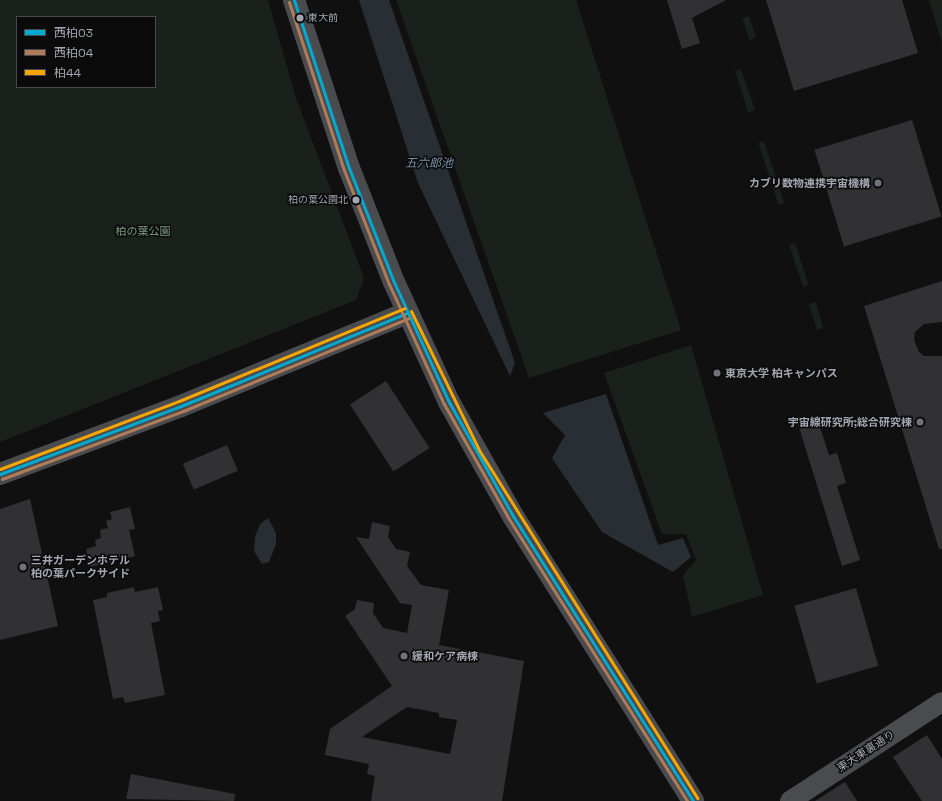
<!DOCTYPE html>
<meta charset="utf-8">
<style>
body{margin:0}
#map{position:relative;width:942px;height:801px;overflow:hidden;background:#101010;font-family:"Space Grotesk","Noto Sans JP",sans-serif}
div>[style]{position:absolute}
.green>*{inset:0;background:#1a201b;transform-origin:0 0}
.water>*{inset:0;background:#282e34}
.building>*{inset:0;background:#313133;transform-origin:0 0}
.minor>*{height:20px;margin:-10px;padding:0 10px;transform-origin:10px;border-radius:10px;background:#4a4b4f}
.tertiary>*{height:22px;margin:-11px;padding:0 11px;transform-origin:11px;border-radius:11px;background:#4a4b4f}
.bus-1>*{height:3px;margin:-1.5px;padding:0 1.5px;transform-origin:1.5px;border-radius:1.5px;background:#00a9ce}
.bus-2>*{height:3px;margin:-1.5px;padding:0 1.5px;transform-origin:1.5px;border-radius:1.5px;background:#b07c57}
.bus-3>*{height:3px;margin:-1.5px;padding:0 1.5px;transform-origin:1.5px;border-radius:1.5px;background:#f7a600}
.dots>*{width:11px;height:11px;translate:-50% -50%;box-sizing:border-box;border:2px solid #0b0b0c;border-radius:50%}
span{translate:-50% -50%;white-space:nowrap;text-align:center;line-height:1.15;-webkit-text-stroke:3px #0b0b0c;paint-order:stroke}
.bus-label{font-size:10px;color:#a2a6b0}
.left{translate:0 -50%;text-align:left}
.right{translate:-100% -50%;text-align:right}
.poi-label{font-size:11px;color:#a2a6b0;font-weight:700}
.park-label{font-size:11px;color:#7a9a7e}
.street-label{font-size:11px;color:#a2a6b0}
.water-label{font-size:12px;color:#7b91a9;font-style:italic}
.legend{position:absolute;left:16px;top:16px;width:140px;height:72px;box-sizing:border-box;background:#0b0b0c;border:1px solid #47494e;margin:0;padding:5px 7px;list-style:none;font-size:12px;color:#a2a6b0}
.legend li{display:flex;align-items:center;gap:8px;height:20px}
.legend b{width:20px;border:1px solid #47494e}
</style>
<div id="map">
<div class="green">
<div style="clip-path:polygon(evenodd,0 0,268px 0,296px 98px,364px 278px,356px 300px,0 442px,0 0,17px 17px,155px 17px,155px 87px,17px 87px,17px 17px)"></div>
<div style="clip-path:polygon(396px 0,576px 0,681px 330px,529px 378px)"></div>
<div style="clip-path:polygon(929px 0,942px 0,942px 43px)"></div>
<div style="left:749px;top:16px;width:23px;height:7px;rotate:72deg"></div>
<div style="clip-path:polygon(741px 69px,755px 110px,748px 113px,735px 71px)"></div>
<div style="left:764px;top:141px;width:66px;height:6px;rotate:72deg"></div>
<div style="left:795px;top:243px;width:44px;height:6px;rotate:72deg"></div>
<div style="clip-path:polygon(816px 302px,823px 328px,817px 330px,809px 304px)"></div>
<div style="clip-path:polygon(691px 345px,763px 595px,692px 617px,683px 575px,696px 560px,686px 534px,662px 534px,604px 373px)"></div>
</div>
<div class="water">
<div style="clip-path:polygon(359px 0,389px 0,515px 363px,510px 376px,418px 183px)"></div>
<div style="clip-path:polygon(606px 394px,658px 545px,683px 538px,691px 557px,673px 572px,602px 532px,552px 458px,565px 435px,543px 413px)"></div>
<div style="clip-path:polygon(268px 518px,276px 533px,276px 544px,269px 562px,262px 564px,254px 551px,255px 537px,260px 524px)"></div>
</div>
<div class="building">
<div style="clip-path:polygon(667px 0,726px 0,692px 18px,700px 43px,682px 49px)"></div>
<div style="clip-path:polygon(766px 0,902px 0,918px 53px,794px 91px)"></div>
<div style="left:912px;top:120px;width:101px;height:102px;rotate:73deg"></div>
<div style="clip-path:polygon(942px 281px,942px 322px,924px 324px,915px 332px,914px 340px,919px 352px,924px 356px,942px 356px,942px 549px,939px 549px,864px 306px)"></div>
<div style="left:386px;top:381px;width:80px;height:43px;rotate:57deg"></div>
<div style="clip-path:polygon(816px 415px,829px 455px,837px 453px,846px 483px,837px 486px,860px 560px,842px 566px,797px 421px)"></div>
<div style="left:227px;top:445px;width:28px;height:48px;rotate:67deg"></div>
<div style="clip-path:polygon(30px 499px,58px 626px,0 640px,0 509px)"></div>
<div style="clip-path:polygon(130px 507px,135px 529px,129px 530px,135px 556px,90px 567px,86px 549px,96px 546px,95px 540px,101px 538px,100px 530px,108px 528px,106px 521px,112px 519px,110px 512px)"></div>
<div style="clip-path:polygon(evenodd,372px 522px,390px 526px,388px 537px,396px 549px,410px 552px,407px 566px,421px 585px,449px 590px,439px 645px,524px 661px,502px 801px,371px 801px,375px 776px,367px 774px,369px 764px,325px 755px,330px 729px,392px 686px,345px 616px,355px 609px,357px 600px,374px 603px,373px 613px,383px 628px,407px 633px,412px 605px,400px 603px,356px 537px,369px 539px,372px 522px,407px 707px,439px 713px,439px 717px,457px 720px,450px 754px,362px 737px,407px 707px)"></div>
<div style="clip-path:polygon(134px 587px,135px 592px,158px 587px,163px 610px,158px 611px,160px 621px,151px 623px,165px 695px,125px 703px,123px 697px,113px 699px,93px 600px,107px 597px,107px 593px)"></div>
<div style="left:856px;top:588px;width:81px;height:64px;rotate:74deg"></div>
<div style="clip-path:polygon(927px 735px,942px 759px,942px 801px,922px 801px,893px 757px)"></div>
<div style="clip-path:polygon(131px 774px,235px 794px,234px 801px,126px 799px)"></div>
<div style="clip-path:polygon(845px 782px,857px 801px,815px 801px)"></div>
</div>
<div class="minor">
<div style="left:790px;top:801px;width:181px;rotate:-33.1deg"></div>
</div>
<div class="tertiary">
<div style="left:294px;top:0;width:177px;rotate:71.9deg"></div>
<div style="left:349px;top:168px;width:123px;rotate:68.5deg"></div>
<div style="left:394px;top:282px;width:132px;rotate:65.4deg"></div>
<div style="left:449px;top:402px;width:131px;rotate:60.7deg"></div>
<div style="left:513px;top:516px;width:337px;rotate:57.7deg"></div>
<div style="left:0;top:474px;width:193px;rotate:-20.6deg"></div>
<div style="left:181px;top:406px;width:244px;rotate:-22.4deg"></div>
</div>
<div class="bus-1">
<div style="left:294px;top:0;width:177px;rotate:71.9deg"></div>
<div style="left:349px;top:168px;width:123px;rotate:68.5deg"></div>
<div style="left:394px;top:282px;width:132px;rotate:65.4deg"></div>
<div style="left:449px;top:402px;width:131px;rotate:60.7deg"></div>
<div style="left:513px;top:516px;width:337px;rotate:57.7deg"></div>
<div style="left:0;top:474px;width:193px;rotate:-20.6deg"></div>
<div style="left:181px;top:406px;width:244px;rotate:-22.4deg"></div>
</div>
<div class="bus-2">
<div style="left:289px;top:2px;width:177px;rotate:71.9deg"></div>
<div style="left:344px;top:170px;width:123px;rotate:68.5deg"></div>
<div style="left:389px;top:284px;width:132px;rotate:65.4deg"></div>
<div style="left:444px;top:404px;width:132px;rotate:60.5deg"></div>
<div style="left:509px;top:519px;width:333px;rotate:57.7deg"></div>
<div style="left:2px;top:479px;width:193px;rotate:-20.6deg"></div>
<div style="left:183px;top:411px;width:244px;rotate:-22.4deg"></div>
</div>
<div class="bus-3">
<div style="left:411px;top:311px;width:155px;rotate:63.9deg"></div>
<div style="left:479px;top:450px;width:411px;rotate:57.9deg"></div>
<div style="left:0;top:469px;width:191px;rotate:-20.8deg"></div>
<div style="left:179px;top:401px;width:244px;rotate:-22.4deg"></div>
</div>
<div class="dots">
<div style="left:300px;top:18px;background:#a2a6b0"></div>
<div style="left:878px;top:183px;background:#6f7278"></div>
<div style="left:356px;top:200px;background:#a2a6b0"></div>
<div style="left:717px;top:373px;background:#6f7278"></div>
<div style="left:920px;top:422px;background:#6f7278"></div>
<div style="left:23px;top:567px;background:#6f7278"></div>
<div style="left:404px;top:656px;background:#6f7278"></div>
</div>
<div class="bus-label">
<span class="left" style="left:308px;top:18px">東大前</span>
<span class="right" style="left:348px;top:200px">柏の葉公園北</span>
</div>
<div class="poi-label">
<span class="right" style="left:870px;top:183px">カブリ数物連携宇宙機構</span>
<span class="left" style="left:725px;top:373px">東京大学 柏キャンパス</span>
<span class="right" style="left:912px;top:422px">宇宙線研究所;総合研究棟</span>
<span class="left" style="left:31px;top:567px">三井ガーデンホテル<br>柏の葉パークサイド</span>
<span class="left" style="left:412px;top:656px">緩和ケア病棟</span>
</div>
<div class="park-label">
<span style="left:143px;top:231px">柏の葉公園</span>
</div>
<div class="street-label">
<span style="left:866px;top:751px;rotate:-33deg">東大東裏通り</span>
</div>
<div class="water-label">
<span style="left:429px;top:164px">五六郎池</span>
</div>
<ul class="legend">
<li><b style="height:5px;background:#00a9ce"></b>西柏03</li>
<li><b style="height:5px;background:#b07c57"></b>西柏04</li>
<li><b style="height:5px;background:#f7a600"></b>柏44</li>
</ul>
</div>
